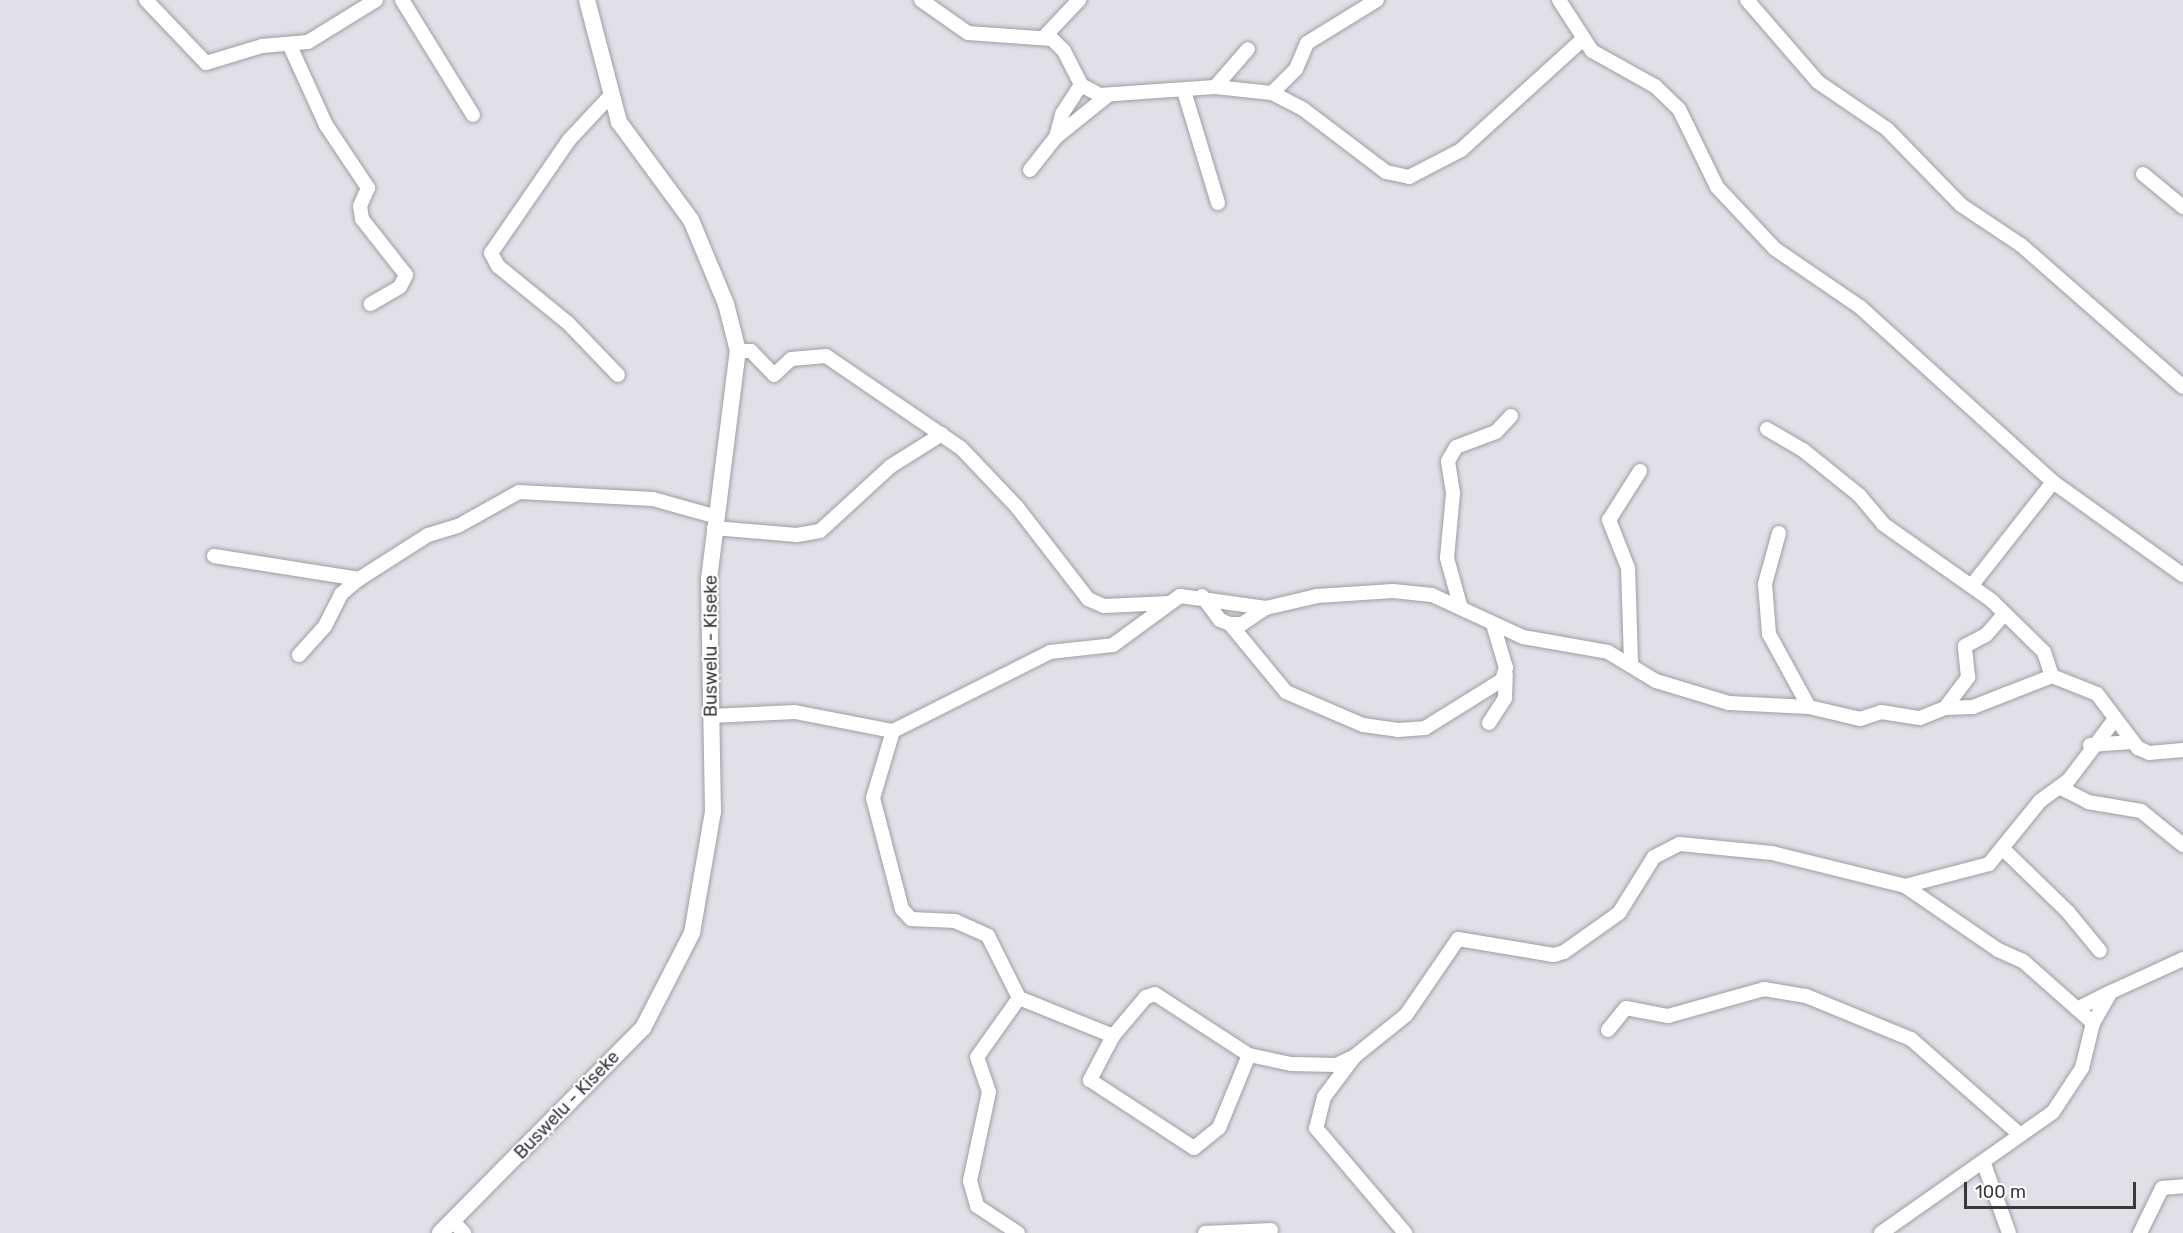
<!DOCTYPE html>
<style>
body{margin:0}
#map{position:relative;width:2183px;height:1233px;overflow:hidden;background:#e2e0e7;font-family:Rubik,sans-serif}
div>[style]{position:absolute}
.roads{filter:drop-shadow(0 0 2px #9f9da4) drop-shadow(0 0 2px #9f9da4)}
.minor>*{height:14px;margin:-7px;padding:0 7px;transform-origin:7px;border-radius:7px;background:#fff}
.major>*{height:16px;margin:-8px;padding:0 8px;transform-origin:8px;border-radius:8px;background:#fff}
span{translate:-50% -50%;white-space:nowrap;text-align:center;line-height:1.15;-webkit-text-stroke:4.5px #fff;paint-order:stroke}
.street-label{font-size:18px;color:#39383b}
.scale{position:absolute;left:1964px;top:1182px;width:172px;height:27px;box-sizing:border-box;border:3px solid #39383b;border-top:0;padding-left:8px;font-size:18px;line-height:21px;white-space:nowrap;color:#39383b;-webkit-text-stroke:4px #fff;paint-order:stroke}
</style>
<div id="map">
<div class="roads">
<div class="minor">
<div style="left:146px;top:0;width:87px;rotate:46.4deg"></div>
<div style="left:206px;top:63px;width:59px;rotate:-16.9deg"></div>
<div style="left:262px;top:46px;width:46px;rotate:-5deg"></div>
<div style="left:308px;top:42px;width:80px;rotate:-31.7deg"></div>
<div style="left:402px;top:0;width:135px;rotate:58.3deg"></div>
<div style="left:921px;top:0;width:57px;rotate:35.1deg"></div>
<div style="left:968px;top:33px;width:84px;rotate:4.1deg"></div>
<div style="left:1052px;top:39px;width:17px;rotate:45deg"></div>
<div style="left:1064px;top:51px;width:38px;rotate:63deg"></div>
<div style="left:1081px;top:85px;width:21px;rotate:28deg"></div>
<div style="left:1100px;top:95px;width:115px;rotate:-4deg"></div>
<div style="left:1215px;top:87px;width:57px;rotate:6deg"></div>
<div style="left:1272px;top:93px;width:35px;rotate:27deg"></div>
<div style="left:1303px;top:109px;width:104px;rotate:37.2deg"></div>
<div style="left:1386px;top:172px;width:24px;rotate:12deg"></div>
<div style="left:1409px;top:177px;width:59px;rotate:-27.4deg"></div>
<div style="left:1461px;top:150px;width:165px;rotate:-42.3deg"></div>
<div style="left:1559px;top:0;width:61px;rotate:57.1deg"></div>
<div style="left:1592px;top:51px;width:72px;rotate:29.1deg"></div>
<div style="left:1655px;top:86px;width:33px;rotate:44deg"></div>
<div style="left:1679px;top:109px;width:87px;rotate:64deg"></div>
<div style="left:1717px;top:187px;width:85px;rotate:46.9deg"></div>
<div style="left:1775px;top:249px;width:103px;rotate:34.3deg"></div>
<div style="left:1860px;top:307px;width:261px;rotate:42.2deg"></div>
<div style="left:2053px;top:482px;width:160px;rotate:35.6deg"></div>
<div style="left:1747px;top:0;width:108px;rotate:49.1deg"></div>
<div style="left:1818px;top:82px;width:83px;rotate:34.3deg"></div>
<div style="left:1887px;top:129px;width:106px;rotate:45.8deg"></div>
<div style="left:1961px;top:205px;width:72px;rotate:33.7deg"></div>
<div style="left:2021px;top:245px;width:215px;rotate:41.2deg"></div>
<div style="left:1045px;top:36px;width:50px;rotate:-46.6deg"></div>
<div style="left:290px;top:46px;width:87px;rotate:65.5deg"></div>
<div style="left:326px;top:125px;width:76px;rotate:56.3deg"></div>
<div style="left:368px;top:188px;width:20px;rotate:114deg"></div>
<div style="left:360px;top:206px;width:13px;rotate:81deg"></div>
<div style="left:362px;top:219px;width:71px;rotate:51.8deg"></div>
<div style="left:406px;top:275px;width:13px;rotate:117deg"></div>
<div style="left:400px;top:287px;width:34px;rotate:150deg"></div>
<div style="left:1215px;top:87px;width:50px;rotate:-49deg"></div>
<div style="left:1184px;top:91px;width:117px;rotate:73.1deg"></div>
<div style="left:1272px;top:93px;width:34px;rotate:-45deg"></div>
<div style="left:1296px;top:69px;width:28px;rotate:-67deg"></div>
<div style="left:1307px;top:43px;width:82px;rotate:-31.6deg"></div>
<div style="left:612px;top:94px;width:63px;rotate:133.1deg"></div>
<div style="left:569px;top:140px;width:137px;rotate:124.6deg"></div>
<div style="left:491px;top:253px;width:15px;rotate:62deg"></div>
<div style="left:498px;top:266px;width:90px;rotate:39.2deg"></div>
<div style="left:568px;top:323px;width:72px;rotate:46.1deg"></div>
<div style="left:1056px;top:137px;width:65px;rotate:-38.8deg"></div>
<div style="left:1030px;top:170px;width:42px;rotate:-51.8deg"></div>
<div style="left:1056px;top:137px;width:24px;rotate:-75deg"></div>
<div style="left:1062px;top:114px;width:35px;rotate:-57deg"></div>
<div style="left:2143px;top:174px;width:52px;rotate:39.5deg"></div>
<div style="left:738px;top:351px;width:13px"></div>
<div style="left:751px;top:351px;width:33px;rotate:46deg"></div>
<div style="left:774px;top:375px;width:23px;rotate:-43deg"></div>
<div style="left:791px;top:359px;width:35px;rotate:-5deg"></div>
<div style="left:826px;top:356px;width:163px;rotate:34.3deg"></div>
<div style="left:961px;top:448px;width:81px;rotate:46.5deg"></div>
<div style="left:1017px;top:507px;width:116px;rotate:52.3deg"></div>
<div style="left:1088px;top:599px;width:17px;rotate:24deg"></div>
<div style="left:1104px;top:606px;width:65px;rotate:-2.6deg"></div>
<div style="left:1767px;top:429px;width:42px;rotate:30.3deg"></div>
<div style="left:1803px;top:450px;width:72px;rotate:38.8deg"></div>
<div style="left:1859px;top:495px;width:38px;rotate:50deg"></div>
<div style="left:1883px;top:524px;width:132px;rotate:35.1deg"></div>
<div style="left:1991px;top:600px;width:74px;rotate:44.5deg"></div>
<div style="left:2044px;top:652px;width:25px;rotate:72deg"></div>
<div style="left:714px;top:528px;width:83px;rotate:4.8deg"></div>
<div style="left:797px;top:535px;width:23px;rotate:-10deg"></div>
<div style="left:820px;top:531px;width:96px;rotate:-42.5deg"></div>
<div style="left:891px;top:466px;width:60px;rotate:-32.1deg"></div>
<div style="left:1779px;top:533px;width:53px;rotate:105.4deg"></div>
<div style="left:1765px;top:584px;width:50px;rotate:85.4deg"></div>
<div style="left:1769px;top:634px;width:83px;rotate:61.3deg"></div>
<div style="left:214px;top:556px;width:147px;rotate:9deg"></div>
<div style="left:359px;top:579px;width:82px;rotate:-32.5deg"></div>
<div style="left:428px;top:535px;width:31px;rotate:-17deg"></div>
<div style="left:458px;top:526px;width:70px;rotate:-29.1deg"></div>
<div style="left:519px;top:492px;width:134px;rotate:3deg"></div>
<div style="left:653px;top:499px;width:63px;rotate:15.6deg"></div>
<div style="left:1972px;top:585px;width:131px;rotate:-51.8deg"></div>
<div style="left:1202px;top:596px;width:30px;rotate:53deg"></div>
<div style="left:1220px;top:620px;width:11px;rotate:22deg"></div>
<div style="left:1230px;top:624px;width:12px"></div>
<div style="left:1242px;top:624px;width:29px;rotate:-34deg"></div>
<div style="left:1460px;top:605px;width:49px;rotate:-105.5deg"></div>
<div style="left:1447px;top:558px;width:65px;rotate:-84.7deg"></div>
<div style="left:1453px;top:493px;width:32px;rotate:-99deg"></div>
<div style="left:1448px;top:461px;width:16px;rotate:-60deg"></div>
<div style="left:1456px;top:447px;width:43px;rotate:-20.6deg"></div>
<div style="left:1496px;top:432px;width:22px;rotate:-47deg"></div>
<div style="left:1230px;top:624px;width:88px;rotate:50.5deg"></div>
<div style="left:1286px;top:692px;width:84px;rotate:23.2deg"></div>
<div style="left:1363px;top:725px;width:35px;rotate:8deg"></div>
<div style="left:1398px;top:730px;width:27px;rotate:-4deg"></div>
<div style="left:1425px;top:728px;width:91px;rotate:-31.9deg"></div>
<div style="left:1502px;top:680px;width:13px;rotate:-72deg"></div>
<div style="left:1506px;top:668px;width:46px;rotate:-106.5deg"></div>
<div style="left:299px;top:655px;width:39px;rotate:-48deg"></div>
<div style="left:325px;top:626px;width:36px;rotate:-63deg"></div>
<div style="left:341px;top:594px;width:23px;rotate:-40deg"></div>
<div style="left:1631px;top:662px;width:94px;rotate:-91.8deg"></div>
<div style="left:1628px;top:568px;width:52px;rotate:-111.6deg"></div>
<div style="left:1609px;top:520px;width:58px;rotate:-57.7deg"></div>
<div style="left:1945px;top:708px;width:39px;rotate:-53deg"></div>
<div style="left:1968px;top:677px;width:31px;rotate:-96deg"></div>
<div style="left:1965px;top:646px;width:24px;rotate:-28deg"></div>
<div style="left:1986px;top:635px;width:28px;rotate:-49deg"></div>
<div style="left:711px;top:716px;width:84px;rotate:-2.7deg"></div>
<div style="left:795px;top:712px;width:100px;rotate:11deg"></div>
<div style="left:893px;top:731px;width:176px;rotate:-26.7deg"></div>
<div style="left:1050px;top:652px;width:63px;rotate:-6.3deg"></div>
<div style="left:1113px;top:645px;width:83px;rotate:-36.2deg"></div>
<div style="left:1180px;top:596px;width:87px;rotate:7.9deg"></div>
<div style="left:1266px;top:608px;width:52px;rotate:-13.2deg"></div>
<div style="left:1317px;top:596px;width:76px;rotate:-3.8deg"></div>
<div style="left:1393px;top:591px;width:39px;rotate:6deg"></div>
<div style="left:1432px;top:595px;width:100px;rotate:24.8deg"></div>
<div style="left:1523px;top:637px;width:86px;rotate:10deg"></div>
<div style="left:1608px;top:652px;width:56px;rotate:31.1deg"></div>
<div style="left:1656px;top:681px;width:76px;rotate:16.8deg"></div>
<div style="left:1729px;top:703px;width:80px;rotate:2.9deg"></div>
<div style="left:1809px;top:707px;width:52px;rotate:13.2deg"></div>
<div style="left:1860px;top:719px;width:22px;rotate:-18deg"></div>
<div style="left:1881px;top:712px;width:39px;rotate:9deg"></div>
<div style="left:1920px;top:718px;width:27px;rotate:-22deg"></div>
<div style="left:1945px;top:708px;width:28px;rotate:-2deg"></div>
<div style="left:1973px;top:707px;width:85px;rotate:-21.4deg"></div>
<div style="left:2052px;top:676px;width:48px;rotate:21.8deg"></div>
<div style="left:2097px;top:694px;width:68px;rotate:52.8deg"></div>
<div style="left:2138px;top:748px;width:12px;rotate:24deg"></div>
<div style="left:2149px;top:753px;width:34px;rotate:-5deg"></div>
<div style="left:1489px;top:723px;width:30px;rotate:-57deg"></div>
<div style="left:1505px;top:698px;width:23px;rotate:-88deg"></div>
<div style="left:893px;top:731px;width:70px;rotate:106.6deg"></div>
<div style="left:873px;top:798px;width:115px;rotate:75.4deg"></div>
<div style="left:902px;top:909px;width:13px;rotate:48deg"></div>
<div style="left:911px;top:919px;width:44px;rotate:2.6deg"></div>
<div style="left:955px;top:921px;width:36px;rotate:24deg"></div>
<div style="left:988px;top:936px;width:69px;rotate:63.4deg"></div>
<div style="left:1019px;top:998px;width:72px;rotate:125.4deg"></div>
<div style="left:977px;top:1057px;width:37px;rotate:71deg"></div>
<div style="left:989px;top:1092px;width:91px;rotate:102.1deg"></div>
<div style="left:970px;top:1181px;width:26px;rotate:74deg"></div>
<div style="left:977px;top:1206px;width:49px;rotate:33.4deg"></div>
<div style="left:2090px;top:745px;width:39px;rotate:-4deg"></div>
<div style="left:2061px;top:788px;width:30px;rotate:27deg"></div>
<div style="left:2088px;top:802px;width:54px;rotate:9.6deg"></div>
<div style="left:2141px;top:811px;width:54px;rotate:39deg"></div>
<div style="left:2003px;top:849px;width:91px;rotate:44.1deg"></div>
<div style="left:2068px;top:912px;width:50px;rotate:50.6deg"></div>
<div style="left:1905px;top:886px;width:87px;rotate:-14.7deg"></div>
<div style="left:1989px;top:864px;width:81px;rotate:-51deg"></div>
<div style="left:2040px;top:801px;width:34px;rotate:-36deg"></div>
<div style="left:2068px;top:781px;width:78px;rotate:-52.8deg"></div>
<div style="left:1019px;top:998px;width:101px;rotate:22deg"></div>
<div style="left:1113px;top:1036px;width:51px;rotate:-49.8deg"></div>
<div style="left:1146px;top:997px;width:9px;rotate:-18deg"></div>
<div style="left:1155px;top:994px;width:112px;rotate:33deg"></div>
<div style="left:1249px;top:1055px;width:43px;rotate:12.1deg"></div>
<div style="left:1291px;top:1064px;width:45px;rotate:1.3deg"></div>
<div style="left:1336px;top:1065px;width:21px;rotate:-25deg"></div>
<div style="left:1355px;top:1056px;width:65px;rotate:-38.8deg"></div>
<div style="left:1406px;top:1015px;width:92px;rotate:-55.6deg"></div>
<div style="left:1458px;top:939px;width:97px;rotate:9.5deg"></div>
<div style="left:1554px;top:955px;width:10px;rotate:-17deg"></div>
<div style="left:1564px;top:952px;width:67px;rotate:-35.3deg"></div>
<div style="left:1619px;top:913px;width:66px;rotate:-58deg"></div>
<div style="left:1654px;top:857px;width:29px;rotate:-27deg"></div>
<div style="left:1680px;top:844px;width:92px;rotate:5.6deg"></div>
<div style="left:1772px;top:853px;width:137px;rotate:13.9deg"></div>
<div style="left:1905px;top:886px;width:113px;rotate:34.5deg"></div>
<div style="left:1998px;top:950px;width:27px;rotate:24deg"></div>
<div style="left:2023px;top:961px;width:94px;rotate:41.5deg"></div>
<div style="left:2077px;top:1009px;width:36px;rotate:-27deg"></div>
<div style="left:1608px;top:1030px;width:28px;rotate:-51deg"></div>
<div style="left:1626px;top:1008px;width:43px;rotate:10.8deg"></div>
<div style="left:1668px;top:1016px;width:100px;rotate:-15.7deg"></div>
<div style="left:1764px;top:989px;width:43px;rotate:9.5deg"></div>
<div style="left:1806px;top:996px;width:113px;rotate:22.3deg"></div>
<div style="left:1911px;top:1039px;width:141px;rotate:41.3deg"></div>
<div style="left:1113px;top:1036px;width:50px;rotate:117.6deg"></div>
<div style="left:1090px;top:1080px;width:124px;rotate:33.2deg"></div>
<div style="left:1194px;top:1148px;width:32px;rotate:-39deg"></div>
<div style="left:1219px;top:1128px;width:79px;rotate:-67.7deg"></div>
<div style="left:1354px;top:1057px;width:50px;rotate:126.9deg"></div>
<div style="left:1324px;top:1097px;width:32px;rotate:104deg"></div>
<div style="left:1316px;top:1128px;width:138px;rotate:49.7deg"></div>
<div style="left:1984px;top:1164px;width:73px;rotate:70.1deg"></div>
<div style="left:452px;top:1220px;width:18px;rotate:47deg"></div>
<div style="left:1205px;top:1233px;width:66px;rotate:-2.6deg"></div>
<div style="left:1881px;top:1233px;width:210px;rotate:-35.1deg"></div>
<div style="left:2053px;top:1112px;width:53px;rotate:-56.6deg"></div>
<div style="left:2082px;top:1068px;width:46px;rotate:-76.3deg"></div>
<div style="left:2093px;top:1023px;width:36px;rotate:-60deg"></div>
<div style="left:2111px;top:992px;width:79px;rotate:-24.6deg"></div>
<div style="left:2140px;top:1233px;width:50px;rotate:-63.9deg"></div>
<div style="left:2162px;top:1188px;width:21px;rotate:-5deg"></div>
</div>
<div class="major">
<div style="left:440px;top:1233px;width:289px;rotate:-45.3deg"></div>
<div style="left:643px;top:1028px;width:107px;rotate:-62.7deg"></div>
<div style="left:692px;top:933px;width:123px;rotate:-80.2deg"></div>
<div style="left:713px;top:812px;width:233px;rotate:-91deg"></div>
<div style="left:709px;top:579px;width:230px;rotate:-82.8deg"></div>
<div style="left:738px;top:351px;width:49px;rotate:-104.3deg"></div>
<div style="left:726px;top:304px;width:91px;rotate:-112.6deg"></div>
<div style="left:691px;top:220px;width:122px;rotate:-126.3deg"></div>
<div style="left:619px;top:122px;width:126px;rotate:-104.7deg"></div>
</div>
</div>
<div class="street-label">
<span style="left:711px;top:646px;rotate:-90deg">Buswelu - Kiseke</span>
<span style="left:567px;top:1105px;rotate:-46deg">Buswelu - Kiseke</span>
</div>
<div class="scale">100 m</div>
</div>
